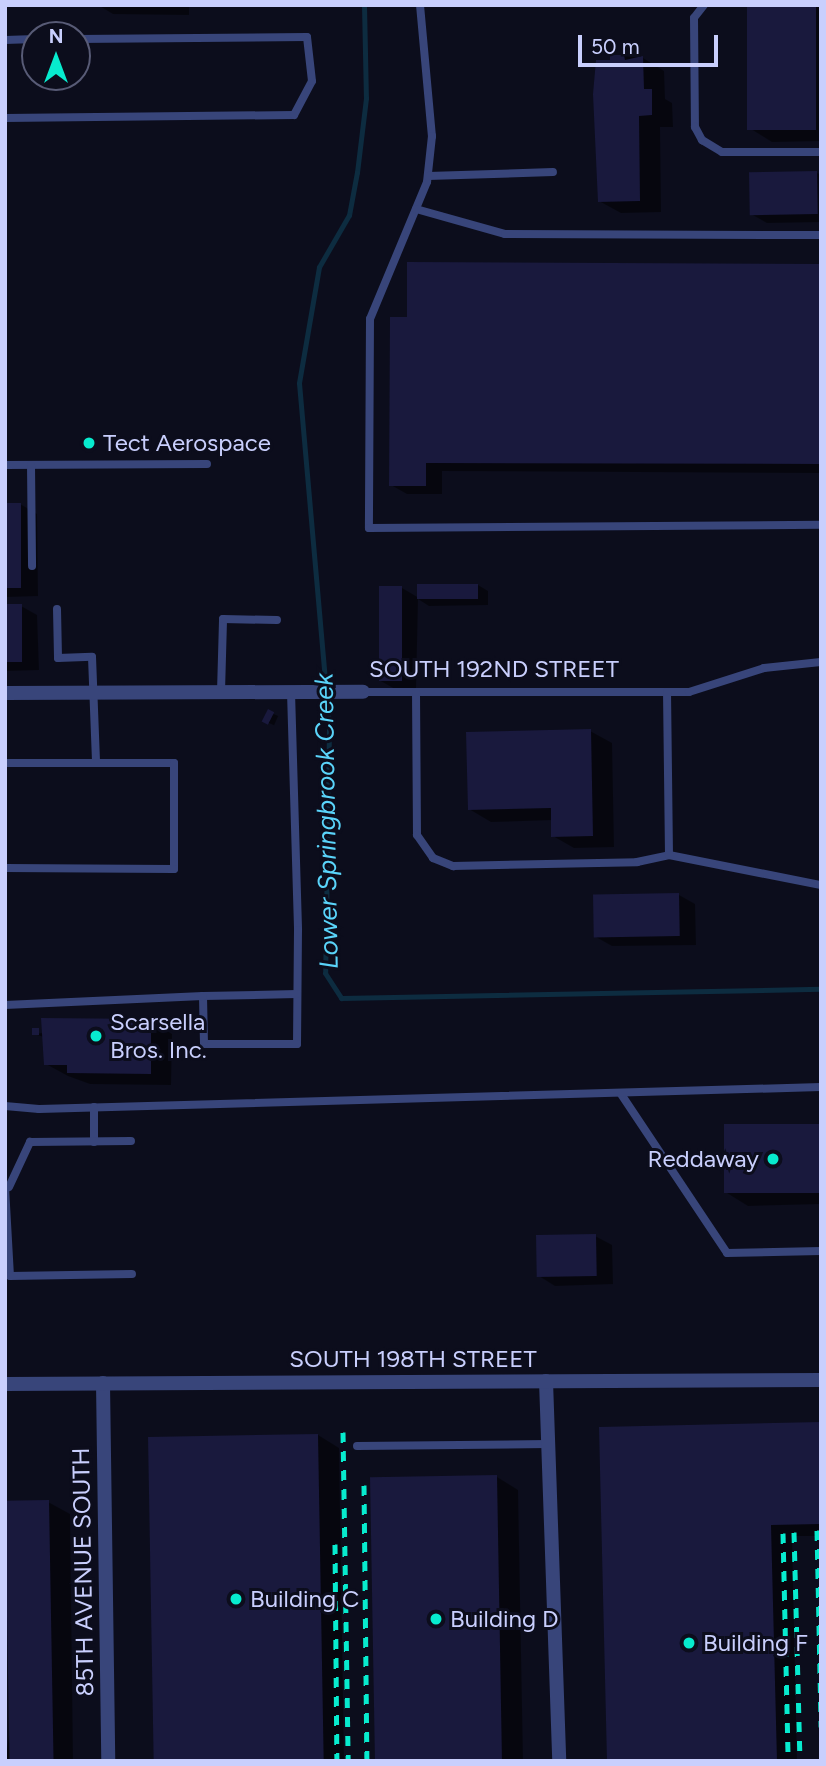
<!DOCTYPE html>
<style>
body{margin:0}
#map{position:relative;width:826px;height:1766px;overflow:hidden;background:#0c0d1c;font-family:Figtree,sans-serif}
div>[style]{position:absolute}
.shadow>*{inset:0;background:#0007;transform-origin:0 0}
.stream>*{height:5px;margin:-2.5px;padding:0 2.5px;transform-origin:2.5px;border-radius:2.5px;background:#0d2c40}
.building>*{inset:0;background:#19193d;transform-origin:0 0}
.lane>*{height:8px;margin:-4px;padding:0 4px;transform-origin:4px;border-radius:4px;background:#38457a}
.street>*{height:14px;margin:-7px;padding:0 7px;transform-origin:7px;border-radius:7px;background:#38457a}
.rail>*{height:5px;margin-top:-2.5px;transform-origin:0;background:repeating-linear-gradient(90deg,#07ebce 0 10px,transparent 0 19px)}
.dots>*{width:19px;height:19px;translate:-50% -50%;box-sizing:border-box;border:4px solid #0c0d1c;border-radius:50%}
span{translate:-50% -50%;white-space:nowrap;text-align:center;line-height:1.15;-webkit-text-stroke:6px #0c0d1c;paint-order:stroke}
.poi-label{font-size:24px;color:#c9cffd}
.left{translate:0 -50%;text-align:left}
.right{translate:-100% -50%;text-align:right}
.street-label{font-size:24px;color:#c9cffd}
.water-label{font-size:26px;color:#5ad4fa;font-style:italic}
.frame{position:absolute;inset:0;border:7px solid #c9cffd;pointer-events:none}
.north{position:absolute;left:21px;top:21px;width:70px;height:70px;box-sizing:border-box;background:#0c0d1c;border:2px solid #585b76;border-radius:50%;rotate:0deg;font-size:19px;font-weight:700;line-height:28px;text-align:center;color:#c9cffd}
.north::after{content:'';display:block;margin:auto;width:24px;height:32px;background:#07ebce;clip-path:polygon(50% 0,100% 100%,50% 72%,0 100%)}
.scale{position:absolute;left:578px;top:35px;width:140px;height:32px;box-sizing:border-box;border:4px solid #c9cffd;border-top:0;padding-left:9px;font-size:21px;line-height:24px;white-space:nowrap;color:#c9cffd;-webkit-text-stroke:5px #0c0d1c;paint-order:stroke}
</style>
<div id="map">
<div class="shadow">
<div style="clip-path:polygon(98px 5px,189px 5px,189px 15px,113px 14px)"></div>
<div style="clip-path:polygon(749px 5px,821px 5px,821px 141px,772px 142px,751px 129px)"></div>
<div style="clip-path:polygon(624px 56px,643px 58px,664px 71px,665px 99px,672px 103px,673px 127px,660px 127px,661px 212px,621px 213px,599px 201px,611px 62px)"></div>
<div style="clip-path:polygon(817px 173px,821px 175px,821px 222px,767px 223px,751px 214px)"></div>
<div style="clip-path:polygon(821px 265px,821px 473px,442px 471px,442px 494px,407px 494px,391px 485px,409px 319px)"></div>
<div style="clip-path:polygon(20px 504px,37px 514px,38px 596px,7px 597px,5px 505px)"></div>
<div style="clip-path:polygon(478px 585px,488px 591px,488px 605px,429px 606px,418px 599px,416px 689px,395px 689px,379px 680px,402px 588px,419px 598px)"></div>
<div style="clip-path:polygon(5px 606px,21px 606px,37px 615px,39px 670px,5px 671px)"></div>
<div style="left:269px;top:712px;width:10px;height:10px;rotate:24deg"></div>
<div style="clip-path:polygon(590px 731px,612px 743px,614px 847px,574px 848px,553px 836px,553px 820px,491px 822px,469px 809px)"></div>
<div style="clip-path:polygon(679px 895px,695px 904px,696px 945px,612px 946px,596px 937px)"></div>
<div style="clip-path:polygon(151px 1021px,172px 1034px,171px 1085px,90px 1084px,68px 1076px,46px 1064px,44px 1037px,34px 1034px)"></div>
<div style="clip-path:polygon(821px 1126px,821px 1204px,748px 1206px,727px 1193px)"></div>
<div style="clip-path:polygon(595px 1236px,612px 1245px,613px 1284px,555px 1286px,539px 1276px)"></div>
<div style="clip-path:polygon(821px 1424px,821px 1536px,792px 1536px,797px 1761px,608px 1761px)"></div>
<div style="clip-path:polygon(318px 1435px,339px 1448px,344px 1761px,155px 1761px)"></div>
<div style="clip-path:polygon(497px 1477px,518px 1490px,523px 1761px,376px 1761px)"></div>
<div style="clip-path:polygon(48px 1502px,70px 1514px,73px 1761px,5px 1761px)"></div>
</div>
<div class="stream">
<div style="left:364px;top:5px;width:93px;rotate:88.8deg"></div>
<div style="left:366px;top:98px;width:75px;rotate:96.9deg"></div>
<div style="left:357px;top:172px;width:44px;rotate:100.5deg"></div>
<div style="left:349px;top:215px;width:60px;rotate:120deg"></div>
<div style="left:319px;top:267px;width:118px;rotate:99.8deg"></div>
<div style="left:299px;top:383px;width:347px;rotate:85deg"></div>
<div style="left:329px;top:729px;width:244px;rotate:90.9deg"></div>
<div style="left:325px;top:973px;width:30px;rotate:57deg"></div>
<div style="left:341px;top:998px;width:480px;rotate:-1.1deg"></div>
</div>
<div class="building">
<div style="left:747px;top:5px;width:69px;height:125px"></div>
<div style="clip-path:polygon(610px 55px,624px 55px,625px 60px,643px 56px,644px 89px,652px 89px,652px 115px,639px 116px,640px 201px,598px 202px,593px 94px,596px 60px,610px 60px)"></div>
<div style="left:817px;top:171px;width:43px;height:68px;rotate:89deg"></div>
<div style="clip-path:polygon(407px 262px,821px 264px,821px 464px,426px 463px,426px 486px,389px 486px,390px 317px,407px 317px)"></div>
<div style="left:5px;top:503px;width:16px;height:85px"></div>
<div style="left:478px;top:584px;width:15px;height:61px;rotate:90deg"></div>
<div style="left:379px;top:586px;width:23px;height:95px"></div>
<div style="left:5px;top:604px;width:17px;height:58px"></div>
<div style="left:268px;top:709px;width:7px;height:14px;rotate:27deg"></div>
<div style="clip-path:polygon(591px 729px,593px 836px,551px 837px,551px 808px,468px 810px,466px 732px)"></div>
<div style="left:679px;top:893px;width:43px;height:86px;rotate:89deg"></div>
<div style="clip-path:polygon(41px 1018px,151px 1019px,151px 1074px,67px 1073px,67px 1065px,44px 1065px)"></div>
<div style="left:32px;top:1028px;width:7px;height:7px"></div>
<div style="left:821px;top:1124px;width:69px;height:97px;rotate:90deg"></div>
<div style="left:596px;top:1234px;width:42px;height:60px;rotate:89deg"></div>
<div style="clip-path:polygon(821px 1422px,821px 1524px,771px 1525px,777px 1761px,607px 1761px,599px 1427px)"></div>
<div style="left:318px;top:1434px;width:327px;height:170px;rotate:89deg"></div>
<div style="left:497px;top:1475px;width:286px;height:127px;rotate:89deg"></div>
<div style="left:49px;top:1500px;width:261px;height:44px;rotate:89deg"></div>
</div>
<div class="lane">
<div style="left:420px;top:5px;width:132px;rotate:84.8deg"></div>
<div style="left:432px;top:136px;width:46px;rotate:96.2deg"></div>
<div style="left:427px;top:182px;width:148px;rotate:112.6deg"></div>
<div style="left:370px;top:319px;width:209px;rotate:90.3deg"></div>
<div style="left:369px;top:528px;width:452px;rotate:-0.4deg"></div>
<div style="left:704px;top:5px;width:16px;rotate:128deg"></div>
<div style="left:694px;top:18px;width:109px;rotate:89.5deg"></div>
<div style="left:695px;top:127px;width:15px;rotate:62deg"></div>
<div style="left:702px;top:140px;width:23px;rotate:31deg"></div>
<div style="left:722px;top:152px;width:99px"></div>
<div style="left:5px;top:40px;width:30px;rotate:-2deg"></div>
<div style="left:5px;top:118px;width:289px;rotate:-0.6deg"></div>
<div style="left:294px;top:115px;width:38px;rotate:-62deg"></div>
<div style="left:312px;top:81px;width:44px;rotate:-96.5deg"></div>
<div style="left:307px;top:37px;width:230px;rotate:179.5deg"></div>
<div style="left:428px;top:176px;width:125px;rotate:-1.8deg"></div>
<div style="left:416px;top:209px;width:92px;rotate:15.7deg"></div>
<div style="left:505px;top:234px;width:316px;rotate:0.2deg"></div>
<div style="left:5px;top:465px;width:202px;rotate:-0.3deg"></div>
<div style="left:31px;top:465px;width:101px;rotate:89.4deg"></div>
<div style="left:57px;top:609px;width:49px;rotate:88.8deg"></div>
<div style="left:58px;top:658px;width:34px;rotate:-2deg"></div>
<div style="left:92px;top:657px;width:106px;rotate:87.8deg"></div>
<div style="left:221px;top:692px;width:73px;rotate:-88.4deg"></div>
<div style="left:223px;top:619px;width:54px;rotate:1.1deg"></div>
<div style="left:291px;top:692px;width:238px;rotate:88.3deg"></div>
<div style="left:298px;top:930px;width:114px;rotate:90.5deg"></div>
<div style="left:297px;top:1044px;width:93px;rotate:180deg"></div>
<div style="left:204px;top:1044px;width:48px;rotate:-91.2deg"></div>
<div style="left:203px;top:996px;width:94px;rotate:-1.2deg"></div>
<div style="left:363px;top:692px;width:326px"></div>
<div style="left:689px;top:692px;width:79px;rotate:-17.7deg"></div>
<div style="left:764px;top:668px;width:57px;rotate:-6deg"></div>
<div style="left:416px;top:692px;width:143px;rotate:89.6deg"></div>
<div style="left:417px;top:835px;width:28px;rotate:55deg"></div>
<div style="left:433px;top:858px;width:22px;rotate:22deg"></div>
<div style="left:453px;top:866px;width:184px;rotate:-1.2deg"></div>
<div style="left:637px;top:862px;width:33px;rotate:-12deg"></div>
<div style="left:669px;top:855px;width:163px;rotate:-90.7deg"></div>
<div style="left:5px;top:763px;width:169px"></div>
<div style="left:174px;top:763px;width:106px;rotate:90deg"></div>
<div style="left:174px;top:869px;width:169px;rotate:-179.7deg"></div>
<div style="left:669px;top:855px;width:155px;rotate:11.2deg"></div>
<div style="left:5px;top:1005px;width:198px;rotate:-2.6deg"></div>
<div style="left:621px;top:1094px;width:191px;rotate:56.3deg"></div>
<div style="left:727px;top:1253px;width:94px;rotate:-1.2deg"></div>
<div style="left:5px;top:1106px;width:34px;rotate:5deg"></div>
<div style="left:39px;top:1109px;width:782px;rotate:-1.61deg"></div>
<div style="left:94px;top:1142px;width:35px;rotate:-90deg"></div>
<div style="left:5px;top:1187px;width:89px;rotate:86.8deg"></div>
<div style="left:10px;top:1276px;width:122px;rotate:-0.9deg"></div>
<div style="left:9px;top:1187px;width:50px;rotate:-65deg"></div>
<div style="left:30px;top:1142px;width:101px;rotate:-0.6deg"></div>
<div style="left:357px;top:1446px;width:191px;rotate:-0.6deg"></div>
</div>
<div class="street">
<div style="left:5px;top:693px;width:358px;rotate:-0.2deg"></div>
<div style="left:546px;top:1381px;width:380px;rotate:88deg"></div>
<div style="left:103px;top:1383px;width:378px;rotate:89.2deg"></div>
<div style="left:5px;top:1384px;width:816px;rotate:-0.28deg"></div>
</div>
<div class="rail">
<div style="left:343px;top:1432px;width:329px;rotate:89.1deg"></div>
<div style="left:364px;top:1485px;width:276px;rotate:89.4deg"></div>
<div style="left:817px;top:1530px;width:197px;rotate:88.8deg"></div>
<div style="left:794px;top:1532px;width:229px;rotate:88.5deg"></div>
<div style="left:783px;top:1533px;width:228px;rotate:88.7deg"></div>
<div style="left:335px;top:1544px;width:217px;rotate:89.5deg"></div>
</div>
<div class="dots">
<div style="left:89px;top:443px;background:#07ebce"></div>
<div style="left:96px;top:1036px;background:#07ebce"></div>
<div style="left:773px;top:1159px;background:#07ebce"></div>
<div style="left:236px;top:1599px;background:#07ebce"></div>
<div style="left:436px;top:1619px;background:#07ebce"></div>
<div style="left:689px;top:1643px;background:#07ebce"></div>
</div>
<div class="poi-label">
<span class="left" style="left:103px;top:443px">Tect Aerospace</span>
<span class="left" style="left:110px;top:1036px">Scarsella<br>Bros. Inc.</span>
<span class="right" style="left:759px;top:1159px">Reddaway</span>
<span class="left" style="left:250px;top:1599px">Building C</span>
<span class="left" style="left:450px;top:1619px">Building D</span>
<span class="left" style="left:703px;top:1643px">Building F</span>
</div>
<div class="street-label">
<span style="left:494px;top:669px">SOUTH 192ND STREET</span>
<span style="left:413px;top:1359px">SOUTH 198TH STREET</span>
<span style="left:83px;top:1572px;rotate:-91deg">85TH AVENUE SOUTH</span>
</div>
<div class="water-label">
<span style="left:327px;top:821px;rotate:-91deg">Lower Springbrook Creek</span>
</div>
<div class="frame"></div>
<div class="north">N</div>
<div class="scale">50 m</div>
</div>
